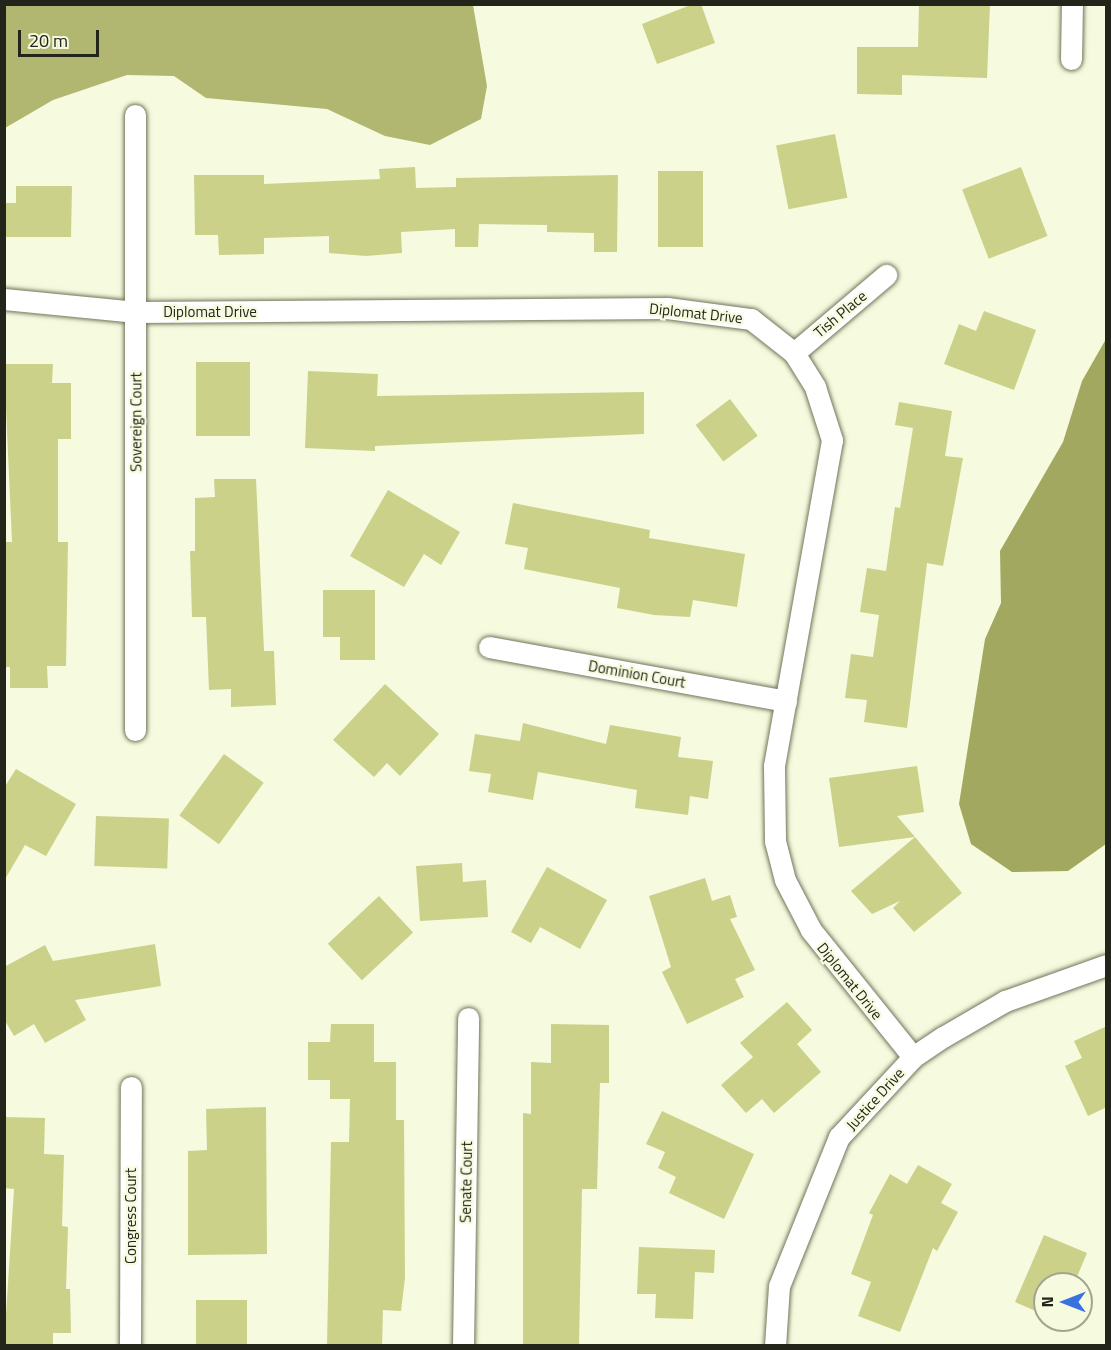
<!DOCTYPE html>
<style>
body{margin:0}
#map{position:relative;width:1111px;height:1350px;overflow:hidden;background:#f6fade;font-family:"Titillium Web",sans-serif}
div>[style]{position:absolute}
.forest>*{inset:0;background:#b1b770}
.water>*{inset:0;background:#a3a861}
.building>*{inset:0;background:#cbd189;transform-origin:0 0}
.roads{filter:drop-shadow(0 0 2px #72755c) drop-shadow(0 0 2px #72755c)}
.street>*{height:21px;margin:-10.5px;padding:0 10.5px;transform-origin:10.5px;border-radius:10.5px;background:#fff}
span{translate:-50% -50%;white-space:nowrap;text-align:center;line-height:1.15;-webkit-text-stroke:4.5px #f6fade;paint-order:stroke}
.street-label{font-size:15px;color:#23241a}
.frame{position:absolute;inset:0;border:6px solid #23241a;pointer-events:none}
.north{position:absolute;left:1033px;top:1272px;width:60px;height:60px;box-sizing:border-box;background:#f6fade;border:2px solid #a2a490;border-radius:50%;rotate:270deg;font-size:16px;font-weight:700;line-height:24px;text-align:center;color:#23241a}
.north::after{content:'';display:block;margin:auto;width:21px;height:27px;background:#3971e0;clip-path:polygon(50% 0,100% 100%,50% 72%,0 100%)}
.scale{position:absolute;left:18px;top:30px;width:81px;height:27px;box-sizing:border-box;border:3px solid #23241a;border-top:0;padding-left:8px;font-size:18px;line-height:21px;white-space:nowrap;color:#23241a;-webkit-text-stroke:4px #f6fade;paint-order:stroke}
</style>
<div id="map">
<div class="forest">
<div style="clip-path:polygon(5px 4px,473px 5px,487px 86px,481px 119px,430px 145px,385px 136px,327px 109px,206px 98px,174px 76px,127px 75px,53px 100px,5px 128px)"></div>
</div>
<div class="water">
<div style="clip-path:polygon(1106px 339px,1106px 844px,1068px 871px,1012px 872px,971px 844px,959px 804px,985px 639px,1001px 603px,1000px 551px,1063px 442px,1082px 381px)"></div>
</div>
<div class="building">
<div style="clip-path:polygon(693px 4px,701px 4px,715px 43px,657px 64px,642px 24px)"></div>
<div style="clip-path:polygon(919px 4px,990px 4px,987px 78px,902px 75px,902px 95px,857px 94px,857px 47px,918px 47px)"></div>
<div style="left:835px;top:134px;width:65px;height:60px;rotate:79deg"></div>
<div style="clip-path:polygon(415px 167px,416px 188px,456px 187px,456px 178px,618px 175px,617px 252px,594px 252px,594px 233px,547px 232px,547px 225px,479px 224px,478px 247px,455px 247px,455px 229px,401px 232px,402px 253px,366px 256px,329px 253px,329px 236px,264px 238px,264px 254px,219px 255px,218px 235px,195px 235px,194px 175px,264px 175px,264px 184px,380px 179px,379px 169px)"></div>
<div style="left:1021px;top:167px;width:74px;height:63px;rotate:69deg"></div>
<div style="left:703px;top:171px;width:76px;height:45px;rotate:90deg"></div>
<div style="clip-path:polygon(16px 186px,72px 186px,71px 237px,4px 237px,4px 203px,16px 203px)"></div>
<div style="clip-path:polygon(984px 311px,1036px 330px,1014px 390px,944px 364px,959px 324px,976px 331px)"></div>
<div style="left:196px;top:362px;width:54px;height:74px"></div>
<div style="clip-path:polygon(4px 364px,53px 364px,52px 383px,71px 383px,71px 439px,58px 439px,58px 542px,68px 542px,66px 666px,47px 666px,48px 688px,10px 688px,10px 667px,4px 667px,4px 542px,12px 542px)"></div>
<div style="clip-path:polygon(308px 371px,378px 374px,377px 396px,644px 392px,644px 434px,375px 446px,375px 451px,305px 448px)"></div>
<div style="left:730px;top:399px;width:46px;height:43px;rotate:53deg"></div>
<div style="clip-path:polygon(899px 402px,952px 411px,945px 456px,963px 458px,943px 566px,927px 563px,907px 728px,864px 722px,867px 700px,845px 698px,851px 654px,873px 657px,879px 615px,860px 612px,867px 568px,886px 571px,895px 507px,900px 508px,913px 428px,895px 425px)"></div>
<div style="clip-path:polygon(214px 479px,256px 479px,264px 651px,274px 651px,276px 705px,231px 707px,231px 689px,209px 690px,206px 617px,192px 617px,190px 551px,195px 551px,195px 498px,215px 497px)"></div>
<div style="clip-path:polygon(388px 490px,460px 532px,441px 565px,424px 554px,404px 587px,350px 556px)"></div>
<div style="clip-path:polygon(513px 503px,650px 530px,649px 538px,745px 554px,737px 607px,693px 600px,690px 617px,654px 615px,617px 608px,620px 588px,524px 569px,528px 548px,505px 544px)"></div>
<div style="clip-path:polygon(323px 590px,375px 590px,375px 660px,340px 660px,340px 637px,323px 637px)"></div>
<div style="clip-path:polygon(385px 684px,439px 734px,400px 776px,387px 763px,374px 777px,333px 740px)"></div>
<div style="clip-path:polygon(523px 723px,606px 744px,610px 725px,681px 737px,678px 757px,713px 761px,708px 799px,690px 796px,688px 815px,635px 808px,637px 790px,538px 772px,533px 800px,488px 792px,491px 774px,469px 771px,475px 734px,520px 741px)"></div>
<div style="left:224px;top:754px;width:49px;height:76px;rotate:36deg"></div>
<div style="clip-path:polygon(917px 766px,924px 812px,897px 816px,915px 837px,839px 847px,829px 778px)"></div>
<div style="clip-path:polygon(16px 769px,76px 804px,46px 856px,25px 845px,4px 881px,4px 788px)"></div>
<div style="left:96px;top:816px;width:73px;height:50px;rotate:2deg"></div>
<div style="clip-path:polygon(915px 837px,962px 893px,914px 932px,893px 908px,900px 901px,872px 914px,851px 891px)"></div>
<div style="clip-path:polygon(462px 863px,463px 882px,486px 880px,488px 917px,420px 921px,416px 866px)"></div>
<div style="clip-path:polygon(547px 867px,607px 900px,580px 949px,540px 927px,531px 943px,511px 932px)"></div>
<div style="clip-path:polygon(705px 878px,712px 901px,730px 895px,737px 917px,730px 919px,755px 970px,735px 979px,744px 997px,687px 1024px,662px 972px,671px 967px,649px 896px)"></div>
<div style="left:379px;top:896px;width:50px;height:70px;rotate:47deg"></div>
<div style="clip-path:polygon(155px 944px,161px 986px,75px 1000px,86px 1020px,45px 1043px,34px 1024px,14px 1036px,4px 1019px,4px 967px,45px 945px,53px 961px)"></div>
<div style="clip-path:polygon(787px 1002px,812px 1030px,797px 1044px,821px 1072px,774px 1113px,762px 1099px,746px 1113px,721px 1085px,753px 1057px,740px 1043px)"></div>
<div style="clip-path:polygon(331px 1024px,374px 1024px,374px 1062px,396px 1062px,396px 1120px,404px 1120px,405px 1278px,401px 1311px,383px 1310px,382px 1346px,327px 1346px,331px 1142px,349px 1142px,350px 1099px,330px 1099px,330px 1080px,308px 1080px,308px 1042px,330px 1042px)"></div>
<div style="clip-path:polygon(551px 1024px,609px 1025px,609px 1083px,600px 1083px,597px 1189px,582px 1189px,579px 1346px,523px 1346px,523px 1113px,531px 1114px,531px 1062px,551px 1063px)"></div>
<div style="clip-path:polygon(1107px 1026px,1107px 1107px,1088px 1116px,1065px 1066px,1082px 1058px,1074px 1041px)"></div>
<div style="clip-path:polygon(266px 1107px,267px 1254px,188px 1255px,188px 1151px,207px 1150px,206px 1109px)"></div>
<div style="clip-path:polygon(662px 1111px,754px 1154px,724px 1219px,669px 1193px,676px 1177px,658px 1168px,665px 1152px,646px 1144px)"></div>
<div style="clip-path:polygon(4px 1117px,45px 1118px,44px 1154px,64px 1155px,62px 1226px,68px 1227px,66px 1289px,70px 1289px,71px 1333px,53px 1333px,53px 1346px,4px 1346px,14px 1189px,4px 1188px)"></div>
<div style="clip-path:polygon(918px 1165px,952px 1184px,941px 1203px,958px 1212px,937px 1251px,933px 1248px,900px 1332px,858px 1316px,871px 1282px,851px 1274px,873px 1215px,869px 1213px,890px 1174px,907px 1184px)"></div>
<div style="clip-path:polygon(1044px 1235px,1087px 1253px,1074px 1284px,1045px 1284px,1045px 1315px,1015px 1302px)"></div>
<div style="clip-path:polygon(639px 1247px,715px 1250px,714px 1273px,695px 1272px,693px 1319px,655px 1318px,656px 1294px,637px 1294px)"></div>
<div style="left:196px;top:1300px;width:51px;height:46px"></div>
</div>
<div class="roads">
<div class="street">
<div style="left:1071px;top:59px;width:55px;rotate:-89deg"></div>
<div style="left:135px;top:115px;width:615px;rotate:90deg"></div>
<div style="left:4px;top:299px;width:133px;rotate:5.6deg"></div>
<div style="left:136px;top:312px;width:531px;rotate:-0.43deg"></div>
<div style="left:667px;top:308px;width:85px;rotate:7.5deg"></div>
<div style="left:751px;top:319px;width:55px;rotate:38.3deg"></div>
<div style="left:794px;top:353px;width:40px;rotate:58deg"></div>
<div style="left:815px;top:387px;width:56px;rotate:72.2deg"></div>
<div style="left:832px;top:440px;width:331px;rotate:100.1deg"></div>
<div style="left:774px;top:766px;width:75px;rotate:89.2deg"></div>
<div style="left:775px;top:841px;width:40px;rotate:75.6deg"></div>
<div style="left:785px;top:880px;width:56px;rotate:62.5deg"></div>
<div style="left:811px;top:930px;width:163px;rotate:51.2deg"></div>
<div style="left:794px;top:353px;width:121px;rotate:-40.3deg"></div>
<div style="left:489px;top:647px;width:302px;rotate:10.3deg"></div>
<div style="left:130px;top:1346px;width:259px;rotate:-89.8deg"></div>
<div style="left:463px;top:1346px;width:328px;rotate:-89.1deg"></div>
<div style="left:775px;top:1346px;width:60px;rotate:-86.2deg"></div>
<div style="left:779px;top:1286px;width:161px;rotate:-68.1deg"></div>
<div style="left:839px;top:1137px;width:109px;rotate:-47.2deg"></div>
<div style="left:913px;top:1057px;width:36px;rotate:-34deg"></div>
<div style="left:943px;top:1037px;width:72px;rotate:-30.1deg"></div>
<div style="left:1005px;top:1001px;width:107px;rotate:-19.6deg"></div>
</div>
</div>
<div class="street-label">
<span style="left:210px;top:312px">Diplomat Drive</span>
<span style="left:696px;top:313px;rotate:6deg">Diplomat Drive</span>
<span style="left:840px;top:314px;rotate:-40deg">Tish Place</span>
<span style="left:136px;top:422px;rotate:-90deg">Sovereign Court</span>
<span style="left:637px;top:674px;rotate:10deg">Dominion Court</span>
<span style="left:850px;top:981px;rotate:51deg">Diplomat Drive</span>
<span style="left:875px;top:1099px;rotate:-48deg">Justice Drive</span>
<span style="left:466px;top:1182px;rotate:-89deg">Senate Court</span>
<span style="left:131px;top:1216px;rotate:-90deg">Congress Court</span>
</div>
<div class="frame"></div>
<div class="north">N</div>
<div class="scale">20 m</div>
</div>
